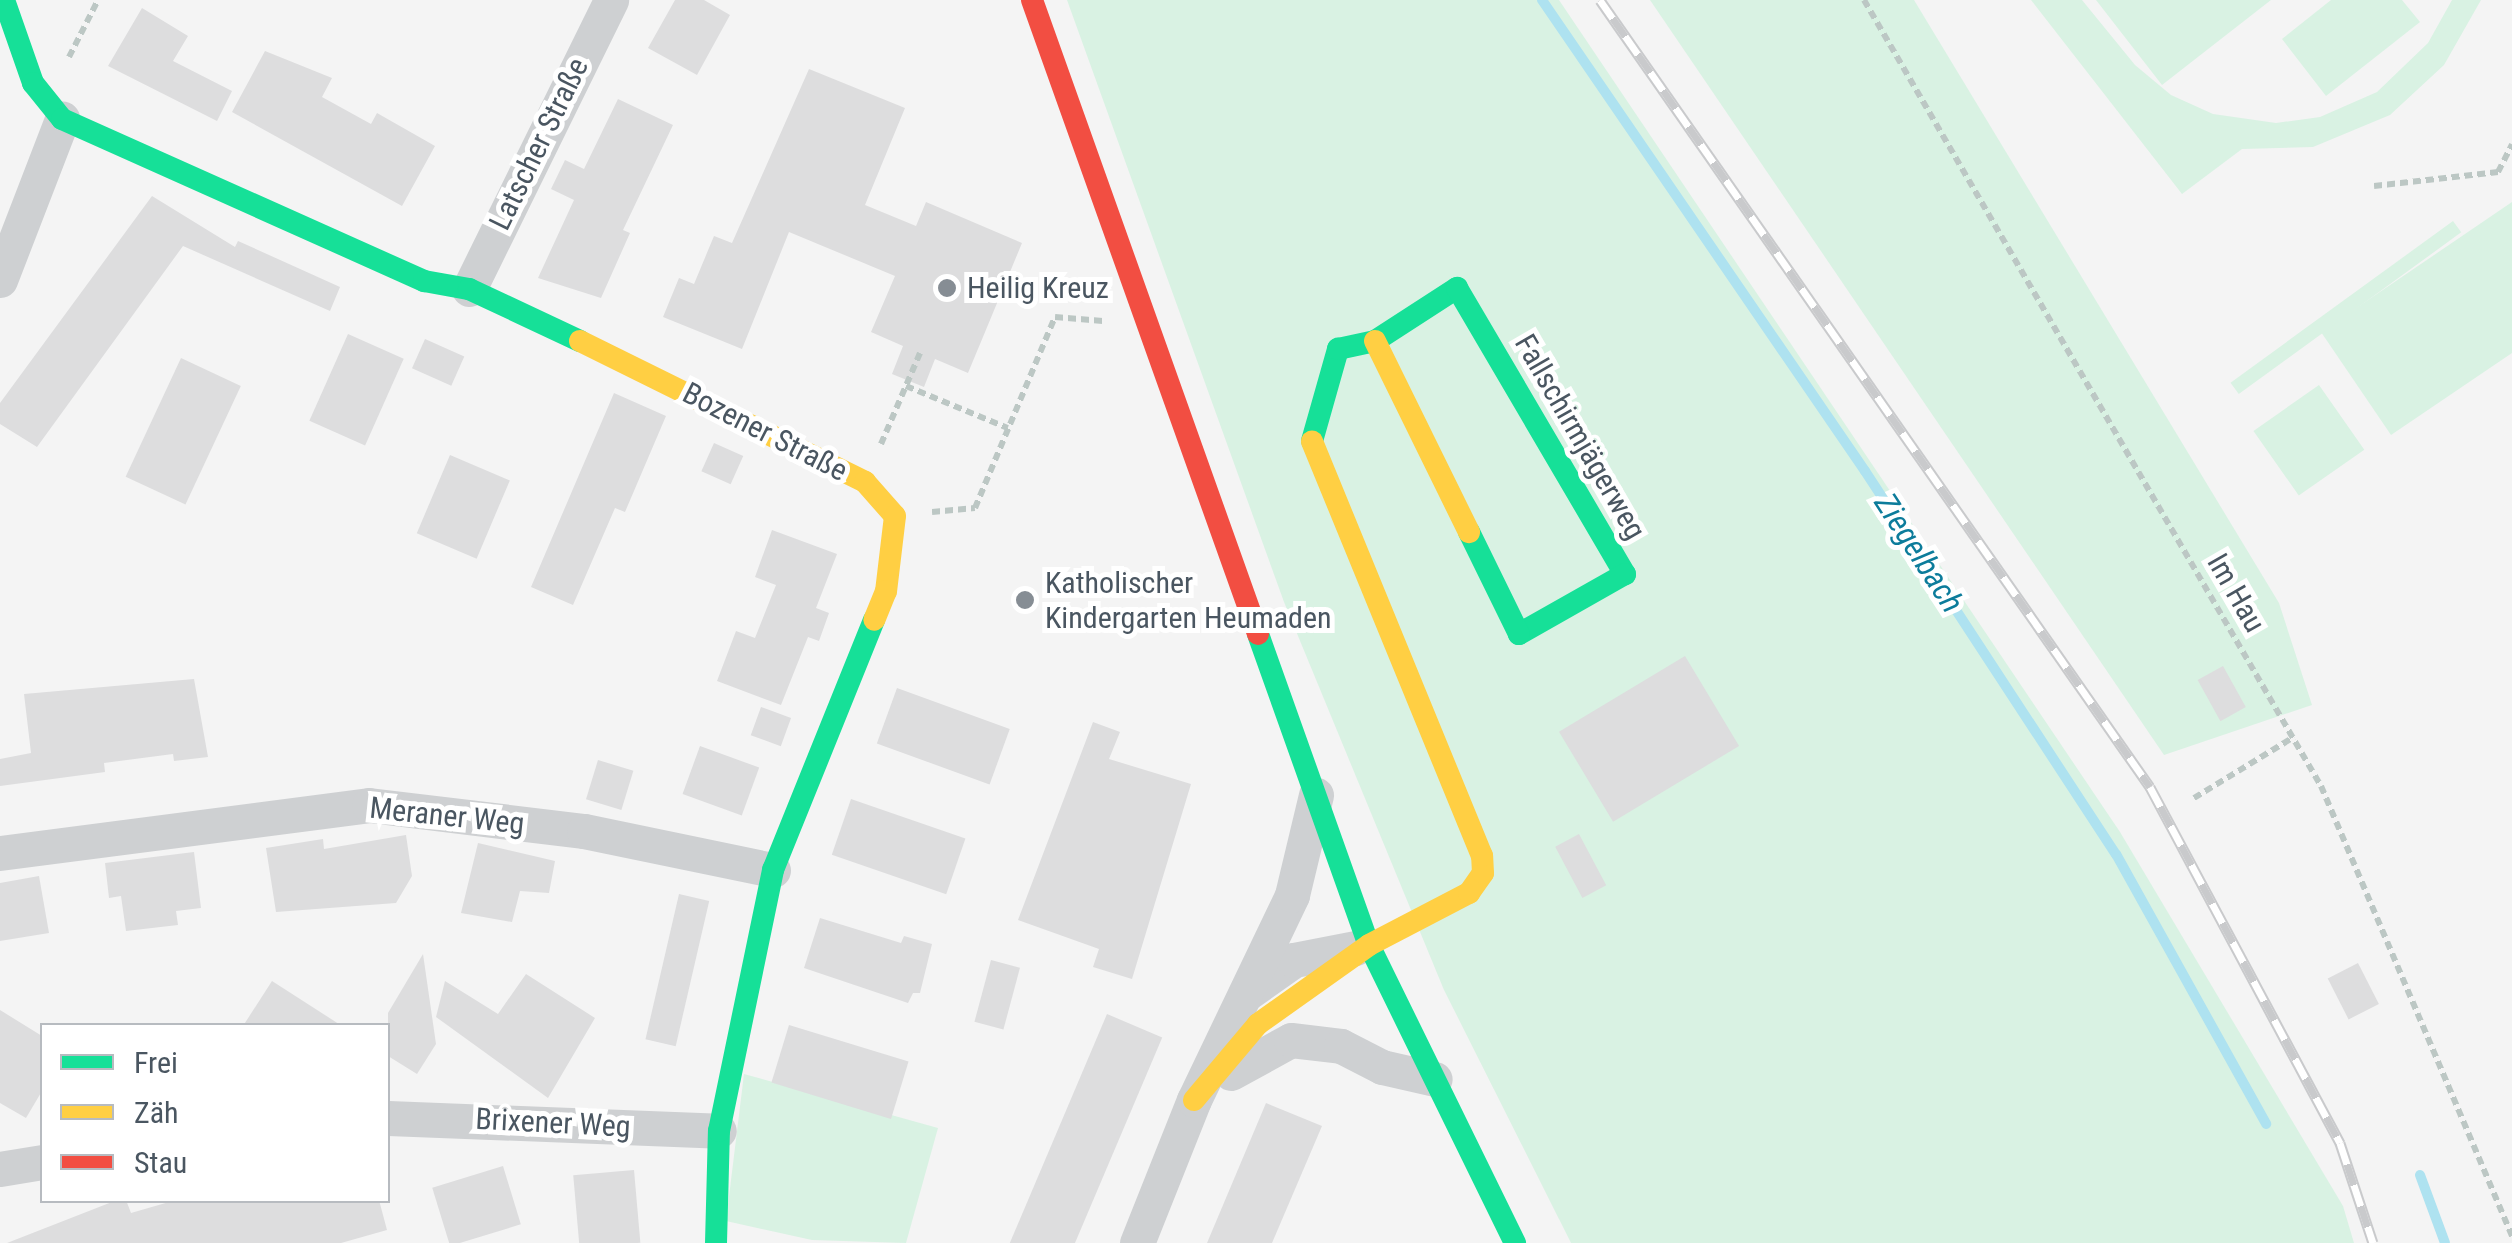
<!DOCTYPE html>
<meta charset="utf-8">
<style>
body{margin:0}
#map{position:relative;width:2512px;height:1243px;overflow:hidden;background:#f4f4f4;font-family:"Roboto Condensed",sans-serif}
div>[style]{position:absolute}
.green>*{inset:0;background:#d9f2e3;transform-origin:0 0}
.stream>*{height:10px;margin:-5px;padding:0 5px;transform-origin:5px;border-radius:5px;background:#aee2f0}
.building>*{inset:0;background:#ddddde;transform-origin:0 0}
.path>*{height:6px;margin-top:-3px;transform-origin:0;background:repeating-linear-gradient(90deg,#bcc7c4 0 8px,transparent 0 13px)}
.street>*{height:35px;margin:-17.5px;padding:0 17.5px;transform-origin:17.5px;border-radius:17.5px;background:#ced0d2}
.fast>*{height:22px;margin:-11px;padding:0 11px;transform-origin:11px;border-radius:11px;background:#16e098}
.slow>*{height:22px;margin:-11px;padding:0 11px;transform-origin:11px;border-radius:11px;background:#ffcf43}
.jam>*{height:22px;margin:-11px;padding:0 11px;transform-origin:11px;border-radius:11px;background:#f24e42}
.rail>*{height:11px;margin-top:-5.5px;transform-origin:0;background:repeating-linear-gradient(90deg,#fff 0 22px,#c9cacc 0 44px);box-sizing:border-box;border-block:2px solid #c9cacc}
.dots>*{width:28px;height:28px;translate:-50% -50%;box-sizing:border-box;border:5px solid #fff;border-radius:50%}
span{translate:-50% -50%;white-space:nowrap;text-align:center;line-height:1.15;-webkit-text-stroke:10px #fff;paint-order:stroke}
.street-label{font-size:30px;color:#4a5661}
.poi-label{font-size:30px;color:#4a5661}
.left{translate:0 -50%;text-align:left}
.water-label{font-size:32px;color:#0c7c9b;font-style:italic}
.legend{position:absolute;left:40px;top:1023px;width:350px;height:180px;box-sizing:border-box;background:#fff;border:2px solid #b7bbc0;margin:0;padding:12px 18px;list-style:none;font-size:30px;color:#4a5661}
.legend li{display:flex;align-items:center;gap:20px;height:50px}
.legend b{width:50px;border:2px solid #b7bbc0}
</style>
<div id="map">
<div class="green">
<div style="clip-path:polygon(1067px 0,1559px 0,2120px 832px,2343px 1206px,2354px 1243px,1571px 1243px,1444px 990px,1284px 602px)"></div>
<div style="clip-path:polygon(1650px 0,1914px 0,2279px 603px,2312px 705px,2164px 755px)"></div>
<div style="clip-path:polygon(2031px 0,2082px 0,2135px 65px,2171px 95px,2213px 114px,2276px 123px,2320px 117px,2377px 92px,2428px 43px,2452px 0,2481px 0,2444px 65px,2390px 115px,2313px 147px,2242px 149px,2182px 194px)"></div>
<div style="clip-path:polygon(2096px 0,2271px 0,2162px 85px)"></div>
<div style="clip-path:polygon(2331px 0,2402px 0,2420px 22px,2326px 96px,2282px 39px)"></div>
<div style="clip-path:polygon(2512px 202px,2512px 353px,2391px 435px,2321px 332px)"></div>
<div style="left:2453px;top:221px;width:14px;height:275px;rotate:54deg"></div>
<div style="left:2319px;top:385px;width:79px;height:80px;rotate:55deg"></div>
<div style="clip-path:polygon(744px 1074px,938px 1128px,906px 1243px,812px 1240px,726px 1221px)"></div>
</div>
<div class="stream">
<div style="left:1542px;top:0;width:571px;rotate:55.56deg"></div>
<div style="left:1865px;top:471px;width:458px;rotate:56.8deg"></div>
<div style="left:2116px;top:854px;width:309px;rotate:60.9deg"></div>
<div style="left:2420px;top:1175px;width:72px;rotate:69.8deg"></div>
</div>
<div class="building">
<div style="clip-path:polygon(675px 0,704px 0,730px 15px,697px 75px,648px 48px)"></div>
<div style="clip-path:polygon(142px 8px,188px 36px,173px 61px,232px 91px,217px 121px,108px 66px)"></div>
<div style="clip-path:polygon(265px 51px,332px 78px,322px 97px,371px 124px,377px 113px,435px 146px,402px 206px,232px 112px)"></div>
<div style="clip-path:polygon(809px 69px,905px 108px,865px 205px,916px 226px,926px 202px,1022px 243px,968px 373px,935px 359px,924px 387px,892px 374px,903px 346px,871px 332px,895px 276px,789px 232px,742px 349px,663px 317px,679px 278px,694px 284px,714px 236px,732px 243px)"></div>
<div style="clip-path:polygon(618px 99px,673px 125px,623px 230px,630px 233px,601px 298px,538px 278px,574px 200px,551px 189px,565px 160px,584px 169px)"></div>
<div style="clip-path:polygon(152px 196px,235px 247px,238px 241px,340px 287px,330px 311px,183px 246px,37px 447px,0 424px,0 403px)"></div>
<div style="left:348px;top:334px;width:61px;height:95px;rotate:24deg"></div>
<div style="left:425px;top:339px;width:43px;height:32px;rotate:24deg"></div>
<div style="left:181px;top:358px;width:66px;height:131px;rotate:25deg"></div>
<div style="clip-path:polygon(614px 393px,666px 416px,625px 512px,615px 508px,573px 605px,531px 587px)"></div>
<div style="left:714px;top:443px;width:32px;height:31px;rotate:24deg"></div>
<div style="left:450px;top:455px;width:65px;height:85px;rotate:23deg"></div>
<div style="clip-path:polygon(772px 530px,837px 554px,816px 608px,829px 613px,819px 641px,808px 637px,781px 705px,717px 681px,736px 631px,755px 638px,776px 585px,755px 577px)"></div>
<div style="left:1685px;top:656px;width:105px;height:147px;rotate:59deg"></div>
<div style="left:2223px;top:666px;width:47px;height:29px;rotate:61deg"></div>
<div style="clip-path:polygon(194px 679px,208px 757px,174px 761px,173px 754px,104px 763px,105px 772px,0 786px,0 759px,31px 753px,24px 694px)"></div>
<div style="left:897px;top:688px;width:120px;height:59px;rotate:20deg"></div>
<div style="left:761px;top:707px;width:32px;height:30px;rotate:20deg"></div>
<div style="clip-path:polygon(1093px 722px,1120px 732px,1109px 759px,1191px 784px,1132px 979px,1093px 967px,1099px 949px,1018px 920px)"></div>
<div style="left:700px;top:746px;width:63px;height:51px;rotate:20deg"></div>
<div style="left:598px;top:760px;width:37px;height:41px;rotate:17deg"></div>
<div style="left:851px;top:799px;width:121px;height:59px;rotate:19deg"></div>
<div style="left:1579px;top:834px;width:58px;height:27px;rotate:62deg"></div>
<div style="clip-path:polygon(406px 835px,412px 876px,396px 903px,276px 912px,266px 848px,323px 839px,324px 849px)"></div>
<div style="clip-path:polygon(478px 843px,555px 861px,549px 893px,520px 891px,512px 922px,461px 913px)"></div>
<div style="clip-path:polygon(194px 852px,201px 908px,176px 911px,178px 925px,126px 931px,121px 896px,109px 898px,105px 863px)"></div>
<div style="clip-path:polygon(39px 876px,49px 933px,0 941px,0 883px)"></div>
<div style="left:679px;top:894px;width:31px;height:149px;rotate:13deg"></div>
<div style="clip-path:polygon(820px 918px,901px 943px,904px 936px,932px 944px,920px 993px,913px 993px,908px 1003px,804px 968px)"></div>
<div style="clip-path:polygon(423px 954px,436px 1044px,417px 1074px,388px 1056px,388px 1013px)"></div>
<div style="left:991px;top:960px;width:30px;height:64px;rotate:15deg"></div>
<div style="left:2358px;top:963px;width:46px;height:34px;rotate:63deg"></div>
<div style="clip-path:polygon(526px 974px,595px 1018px,548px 1098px,436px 1017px,445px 981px,498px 1014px)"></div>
<div style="clip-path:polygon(272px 981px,342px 1026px,243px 1026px)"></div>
<div style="clip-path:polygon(0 1010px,42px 1036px,42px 1091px,26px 1118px,0 1103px)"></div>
<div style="left:1107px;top:1014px;width:60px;height:249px;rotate:23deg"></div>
<div style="left:789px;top:1025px;width:125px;height:60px;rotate:17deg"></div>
<div style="clip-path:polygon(1266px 1103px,1322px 1126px,1272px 1243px,1207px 1243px)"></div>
<div style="left:503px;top:1166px;width:61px;height:74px;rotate:73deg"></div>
<div style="left:634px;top:1170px;width:73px;height:61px;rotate:85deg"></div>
<div style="clip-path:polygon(117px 1200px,126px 1200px,131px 1213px,176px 1200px,379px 1200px,387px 1230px,341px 1243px,7px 1243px)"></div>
</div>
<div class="path">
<div style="left:1864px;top:0;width:909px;rotate:59.83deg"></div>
<div style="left:2321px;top:786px;width:489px;rotate:67deg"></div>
<div style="left:69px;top:57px;width:64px;rotate:-63deg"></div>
<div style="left:2374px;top:186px;width:125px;rotate:-6.4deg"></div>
<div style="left:2498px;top:172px;width:31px;rotate:-63deg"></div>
<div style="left:906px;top:386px;width:110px;rotate:22.4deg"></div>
<div style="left:881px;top:444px;width:99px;rotate:-66.8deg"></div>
<div style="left:932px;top:512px;width:43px;rotate:-5.3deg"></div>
<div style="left:975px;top:508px;width:207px;rotate:-67.3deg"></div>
<div style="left:1055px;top:317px;width:48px;rotate:4.8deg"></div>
<div style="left:2194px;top:798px;width:117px;rotate:-31.4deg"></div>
</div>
<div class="street">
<div style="left:0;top:280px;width:173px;rotate:-68.9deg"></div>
<div style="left:469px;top:289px;width:322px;rotate:-63.8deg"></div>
<div style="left:0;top:853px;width:372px;rotate:-7.4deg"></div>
<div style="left:369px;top:805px;width:217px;rotate:6.9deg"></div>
<div style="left:584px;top:831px;width:193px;rotate:11.7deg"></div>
<div style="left:1246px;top:994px;width:59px;rotate:-35.3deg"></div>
<div style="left:1294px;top:960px;width:63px;rotate:-11deg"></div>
<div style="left:1231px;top:1073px;width:68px;rotate:-28.8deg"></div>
<div style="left:1291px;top:1040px;width:50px;rotate:6.8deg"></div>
<div style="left:1341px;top:1046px;width:46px;rotate:27.1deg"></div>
<div style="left:1382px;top:1067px;width:54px;rotate:12.8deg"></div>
<div style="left:388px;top:1118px;width:331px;rotate:2.2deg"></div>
<div style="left:0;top:1169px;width:43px;rotate:-9.5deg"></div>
<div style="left:1137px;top:1243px;width:154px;rotate:-68.3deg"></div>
<div style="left:1194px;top:1100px;width:227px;rotate:-64.4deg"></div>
<div style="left:1292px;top:895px;width:103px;rotate:-76.5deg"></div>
</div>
<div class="fast">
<div style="left:4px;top:0;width:88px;rotate:70.7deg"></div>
<div style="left:33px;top:83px;width:46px;rotate:51.1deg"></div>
<div style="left:62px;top:119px;width:397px;rotate:24.1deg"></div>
<div style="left:424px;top:281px;width:46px;rotate:10.1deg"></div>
<div style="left:469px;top:289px;width:123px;rotate:25.1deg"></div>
<div style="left:1312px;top:441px;width:96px;rotate:-74.2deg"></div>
<div style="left:1338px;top:349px;width:38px;rotate:-12deg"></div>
<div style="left:1375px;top:341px;width:98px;rotate:-32.9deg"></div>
<div style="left:1457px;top:288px;width:332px;rotate:59.6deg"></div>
<div style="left:1625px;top:574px;width:122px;rotate:150.5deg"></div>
<div style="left:1519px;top:634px;width:114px;rotate:-116.1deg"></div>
<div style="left:1258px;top:634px;width:330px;rotate:70.4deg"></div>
<div style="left:1369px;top:945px;width:332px;rotate:63.9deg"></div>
<div style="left:716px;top:1243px;width:112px;rotate:-88.5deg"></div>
<div style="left:719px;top:1131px;width:267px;rotate:-78.3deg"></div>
<div style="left:773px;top:870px;width:270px;rotate:-68deg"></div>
</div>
<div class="slow">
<div style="left:580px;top:341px;width:318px;rotate:26.3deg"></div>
<div style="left:865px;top:482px;width:45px;rotate:48.6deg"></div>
<div style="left:895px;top:516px;width:76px;rotate:96.8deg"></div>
<div style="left:886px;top:591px;width:31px;rotate:112deg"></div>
<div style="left:1375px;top:341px;width:213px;rotate:63.8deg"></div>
<div style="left:1194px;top:1100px;width:99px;rotate:-49.9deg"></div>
<div style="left:1258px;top:1024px;width:136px;rotate:-35.4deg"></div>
<div style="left:1369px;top:945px;width:113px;rotate:-27.5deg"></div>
<div style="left:1469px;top:893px;width:24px;rotate:-55deg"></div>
<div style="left:1483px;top:873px;width:17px;rotate:-93deg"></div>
<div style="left:1482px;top:856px;width:448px;rotate:-112.3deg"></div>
</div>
<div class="jam">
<div style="left:1032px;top:0;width:673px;rotate:70.38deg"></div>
</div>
<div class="rail">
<div style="left:1600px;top:0;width:960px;rotate:55.05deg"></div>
<div style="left:2150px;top:787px;width:404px;rotate:61.9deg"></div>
<div style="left:2340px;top:1143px;width:105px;rotate:71.7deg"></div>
</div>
<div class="dots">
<div style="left:947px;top:288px;background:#868d94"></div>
<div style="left:1025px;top:600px;background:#868d94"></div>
</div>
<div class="street-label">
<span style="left:539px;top:144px;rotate:-64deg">Latscher Straße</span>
<span style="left:765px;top:432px;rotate:27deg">Bozener Straße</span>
<span style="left:1580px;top:437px;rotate:60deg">Fallschirmjägerweg</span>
<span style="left:2236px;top:593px;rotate:60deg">Im Hau</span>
<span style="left:447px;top:816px;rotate:6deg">Meraner Weg</span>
<span style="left:553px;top:1123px;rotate:3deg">Brixener Weg</span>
</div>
<div class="poi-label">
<span class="left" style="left:967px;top:288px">Heilig Kreuz</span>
<span class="left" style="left:1045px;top:600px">Katholischer<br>Kindergarten Heumaden</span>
</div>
<div class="water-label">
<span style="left:1919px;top:553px;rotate:57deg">Ziegelbach</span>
</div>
<ul class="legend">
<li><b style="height:12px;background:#16e098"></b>Frei</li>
<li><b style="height:12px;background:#ffcf43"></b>Zäh</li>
<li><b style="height:12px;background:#f24e42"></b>Stau</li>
</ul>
</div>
